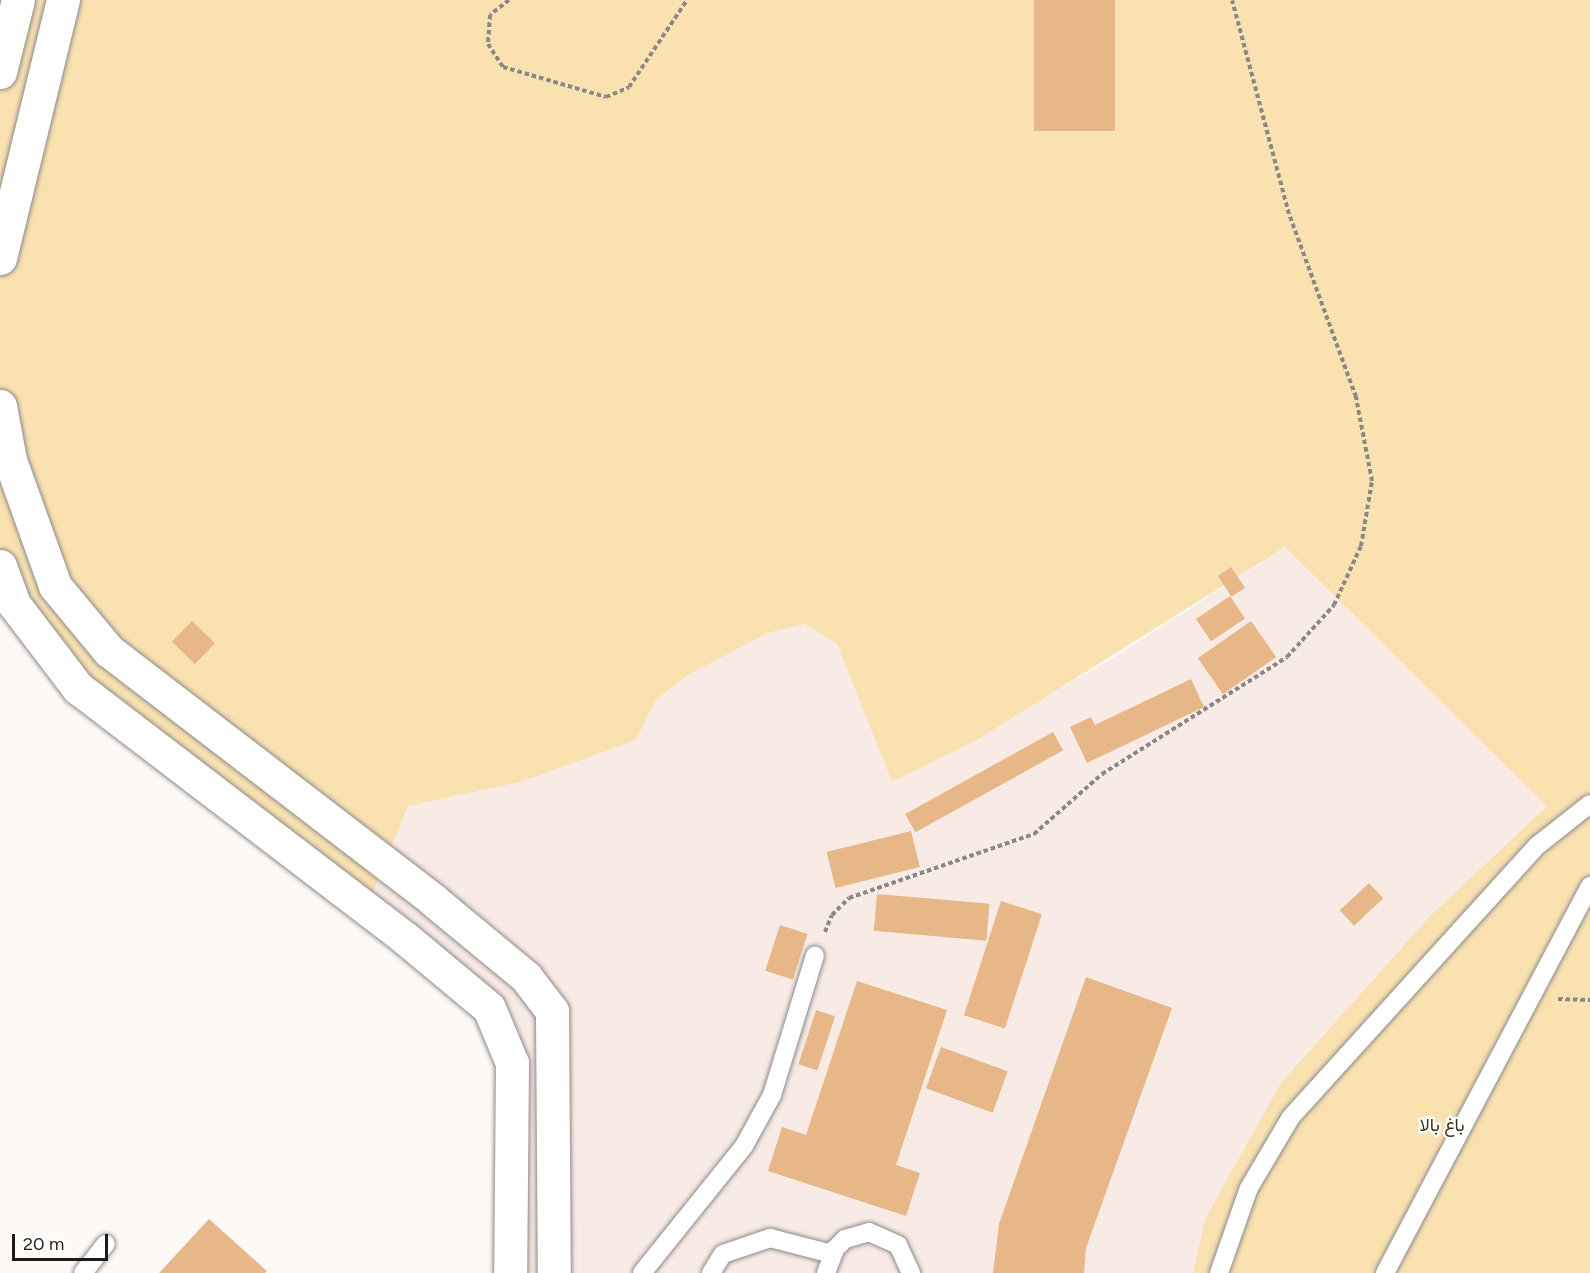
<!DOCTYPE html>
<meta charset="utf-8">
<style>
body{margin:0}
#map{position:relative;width:1590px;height:1273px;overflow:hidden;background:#fdf9f7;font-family:Figtree,Vazirmatn,sans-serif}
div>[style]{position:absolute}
.built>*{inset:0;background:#f8ebe6}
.green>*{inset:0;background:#f9e2b0}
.building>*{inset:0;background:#e8b788;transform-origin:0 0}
.path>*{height:4px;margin-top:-2px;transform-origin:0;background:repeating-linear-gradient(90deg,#8a8886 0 4.5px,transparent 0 7.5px)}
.roads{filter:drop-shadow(0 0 2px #8e8a89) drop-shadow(0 0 2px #8e8a89)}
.lane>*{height:18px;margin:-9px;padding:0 9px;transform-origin:9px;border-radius:9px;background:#fff}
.street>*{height:33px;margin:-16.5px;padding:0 16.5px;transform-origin:16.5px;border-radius:16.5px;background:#fff}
span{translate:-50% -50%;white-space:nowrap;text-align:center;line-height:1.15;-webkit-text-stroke:4.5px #fff;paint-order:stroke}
.park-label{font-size:18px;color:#3d3115}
.scale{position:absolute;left:12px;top:1234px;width:96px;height:27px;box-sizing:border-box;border:3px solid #1c1b1a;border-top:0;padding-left:8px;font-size:18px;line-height:21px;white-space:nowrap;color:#1c1b1a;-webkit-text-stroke:4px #fff;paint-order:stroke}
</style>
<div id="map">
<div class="built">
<div style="clip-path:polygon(1285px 547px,1547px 806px,1431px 915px,1205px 1219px,1193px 1273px,510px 1273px,512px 1063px,489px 1008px,366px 910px,408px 806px,521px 782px,636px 740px,655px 701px,688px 675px,768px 633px,804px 624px,837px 644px,893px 782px,1110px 660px)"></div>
</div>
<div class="green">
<div style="clip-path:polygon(18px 0,1590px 0,1590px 1273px,1193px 1273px,1205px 1219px,1281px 1083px,1431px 915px,1547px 806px,1285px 547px,977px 740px,892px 782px,837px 644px,804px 624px,768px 633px,688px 675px,655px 701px,636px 740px,521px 782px,408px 806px,366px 910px,78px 688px,0 566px,0 72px)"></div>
</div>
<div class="building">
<div style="left:1034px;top:0;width:81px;height:131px"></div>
<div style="left:1231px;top:567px;width:25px;height:16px;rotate:56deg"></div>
<div style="left:1230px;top:596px;width:27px;height:41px;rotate:56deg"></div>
<div style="left:192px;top:621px;width:32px;height:29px;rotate:44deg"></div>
<div style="left:1251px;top:621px;width:44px;height:65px;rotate:55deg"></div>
<div style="clip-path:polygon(1191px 679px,1204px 707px,1087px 763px,1070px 727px,1091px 717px,1095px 725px)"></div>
<div style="left:1053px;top:732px;width:21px;height:169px;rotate:61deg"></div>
<div style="left:911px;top:831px;width:37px;height:87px;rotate:76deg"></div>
<div style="left:1369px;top:883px;width:21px;height:40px;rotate:47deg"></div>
<div style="left:877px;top:894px;width:113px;height:37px;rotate:5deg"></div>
<div style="left:1001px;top:901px;width:43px;height:120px;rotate:18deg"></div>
<div style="left:780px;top:925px;width:29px;height:48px;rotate:18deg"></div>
<div style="clip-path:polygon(1086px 977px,1172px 1008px,1086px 1248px,1084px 1273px,993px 1273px,999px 1224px)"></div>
<div style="clip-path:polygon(857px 981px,947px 1010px,896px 1165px,920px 1173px,906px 1216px,768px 1171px,782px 1127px,806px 1135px)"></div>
<div style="left:816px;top:1010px;width:20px;height:57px;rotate:18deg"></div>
<div style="left:941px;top:1047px;width:71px;height:44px;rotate:20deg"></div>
<div style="clip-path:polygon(209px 1219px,267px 1271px,265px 1273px,159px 1273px)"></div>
</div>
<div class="path">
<div style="left:509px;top:0;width:24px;rotate:142deg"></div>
<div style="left:490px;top:15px;width:29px;rotate:94deg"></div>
<div style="left:488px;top:44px;width:27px;rotate:57deg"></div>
<div style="left:503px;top:67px;width:107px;rotate:16.2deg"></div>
<div style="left:606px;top:97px;width:25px;rotate:-23deg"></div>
<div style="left:629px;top:87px;width:105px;rotate:-56.3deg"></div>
<div style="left:825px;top:932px;width:18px;rotate:-68deg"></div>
<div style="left:832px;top:915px;width:24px;rotate:-45deg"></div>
<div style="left:849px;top:898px;width:196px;rotate:-19.1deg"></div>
<div style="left:1034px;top:834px;width:91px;rotate:-41.4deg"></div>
<div style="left:1102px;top:774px;width:219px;rotate:-32.3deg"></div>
<div style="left:1287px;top:657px;width:70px;rotate:-47.9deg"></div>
<div style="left:1334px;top:605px;width:65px;rotate:-65.4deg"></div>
<div style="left:1361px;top:546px;width:66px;rotate:-80.4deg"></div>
<div style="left:1372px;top:481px;width:86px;rotate:-100.8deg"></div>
<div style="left:1356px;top:397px;width:195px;rotate:-110.1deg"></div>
<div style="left:1289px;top:214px;width:221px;rotate:-104.9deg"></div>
<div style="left:1558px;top:999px;width:32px;rotate:2deg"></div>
</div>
<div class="roads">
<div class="lane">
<div style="left:83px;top:1273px;width:37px;rotate:-52deg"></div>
<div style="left:642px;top:1273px;width:163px;rotate:-51.2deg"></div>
<div style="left:744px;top:1146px;width:58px;rotate:-61.2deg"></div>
<div style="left:772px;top:1095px;width:146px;rotate:-72.9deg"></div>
<div style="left:711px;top:1273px;width:22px;rotate:-58deg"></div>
<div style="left:723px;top:1254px;width:50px;rotate:-18.8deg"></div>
<div style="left:770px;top:1238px;width:64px;rotate:14.5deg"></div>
<div style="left:826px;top:1273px;width:26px;rotate:-69deg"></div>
<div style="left:835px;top:1249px;width:14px;rotate:-45deg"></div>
<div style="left:845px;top:1239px;width:25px;rotate:-16deg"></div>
<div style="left:869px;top:1232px;width:32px;rotate:24deg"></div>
<div style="left:898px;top:1245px;width:31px;rotate:65deg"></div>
<div style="left:1219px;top:1273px;width:90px;rotate:-70.6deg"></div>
<div style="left:1249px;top:1188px;width:82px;rotate:-59.4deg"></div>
<div style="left:1291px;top:1117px;width:367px;rotate:-47.8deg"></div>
<div style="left:1538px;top:845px;width:66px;rotate:-38.3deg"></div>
<div style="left:1385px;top:1273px;width:438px;rotate:-62.1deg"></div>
</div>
<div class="street">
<div style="left:0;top:72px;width:74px;rotate:-76deg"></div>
<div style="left:0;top:258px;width:266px;rotate:-76.3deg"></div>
<div style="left:0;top:406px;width:55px;rotate:79.5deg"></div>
<div style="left:10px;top:460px;width:134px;rotate:70.3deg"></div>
<div style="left:55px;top:586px;width:85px;rotate:50.3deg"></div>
<div style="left:109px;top:651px;width:409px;rotate:37.5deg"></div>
<div style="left:433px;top:900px;width:121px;rotate:39.6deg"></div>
<div style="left:526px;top:977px;width:43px;rotate:52.6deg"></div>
<div style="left:552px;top:1011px;width:262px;rotate:89.6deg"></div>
<div style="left:0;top:566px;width:40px;rotate:69.8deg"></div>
<div style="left:14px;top:604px;width:106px;rotate:52.7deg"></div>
<div style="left:78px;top:688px;width:412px;rotate:37.4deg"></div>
<div style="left:405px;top:938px;width:109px;rotate:39.8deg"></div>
<div style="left:489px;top:1008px;width:60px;rotate:67.3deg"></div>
<div style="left:512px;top:1063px;width:210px;rotate:90.5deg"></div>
</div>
</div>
<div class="park-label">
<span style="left:1442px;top:1125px">باغ بالا</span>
</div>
<div class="scale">20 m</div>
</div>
